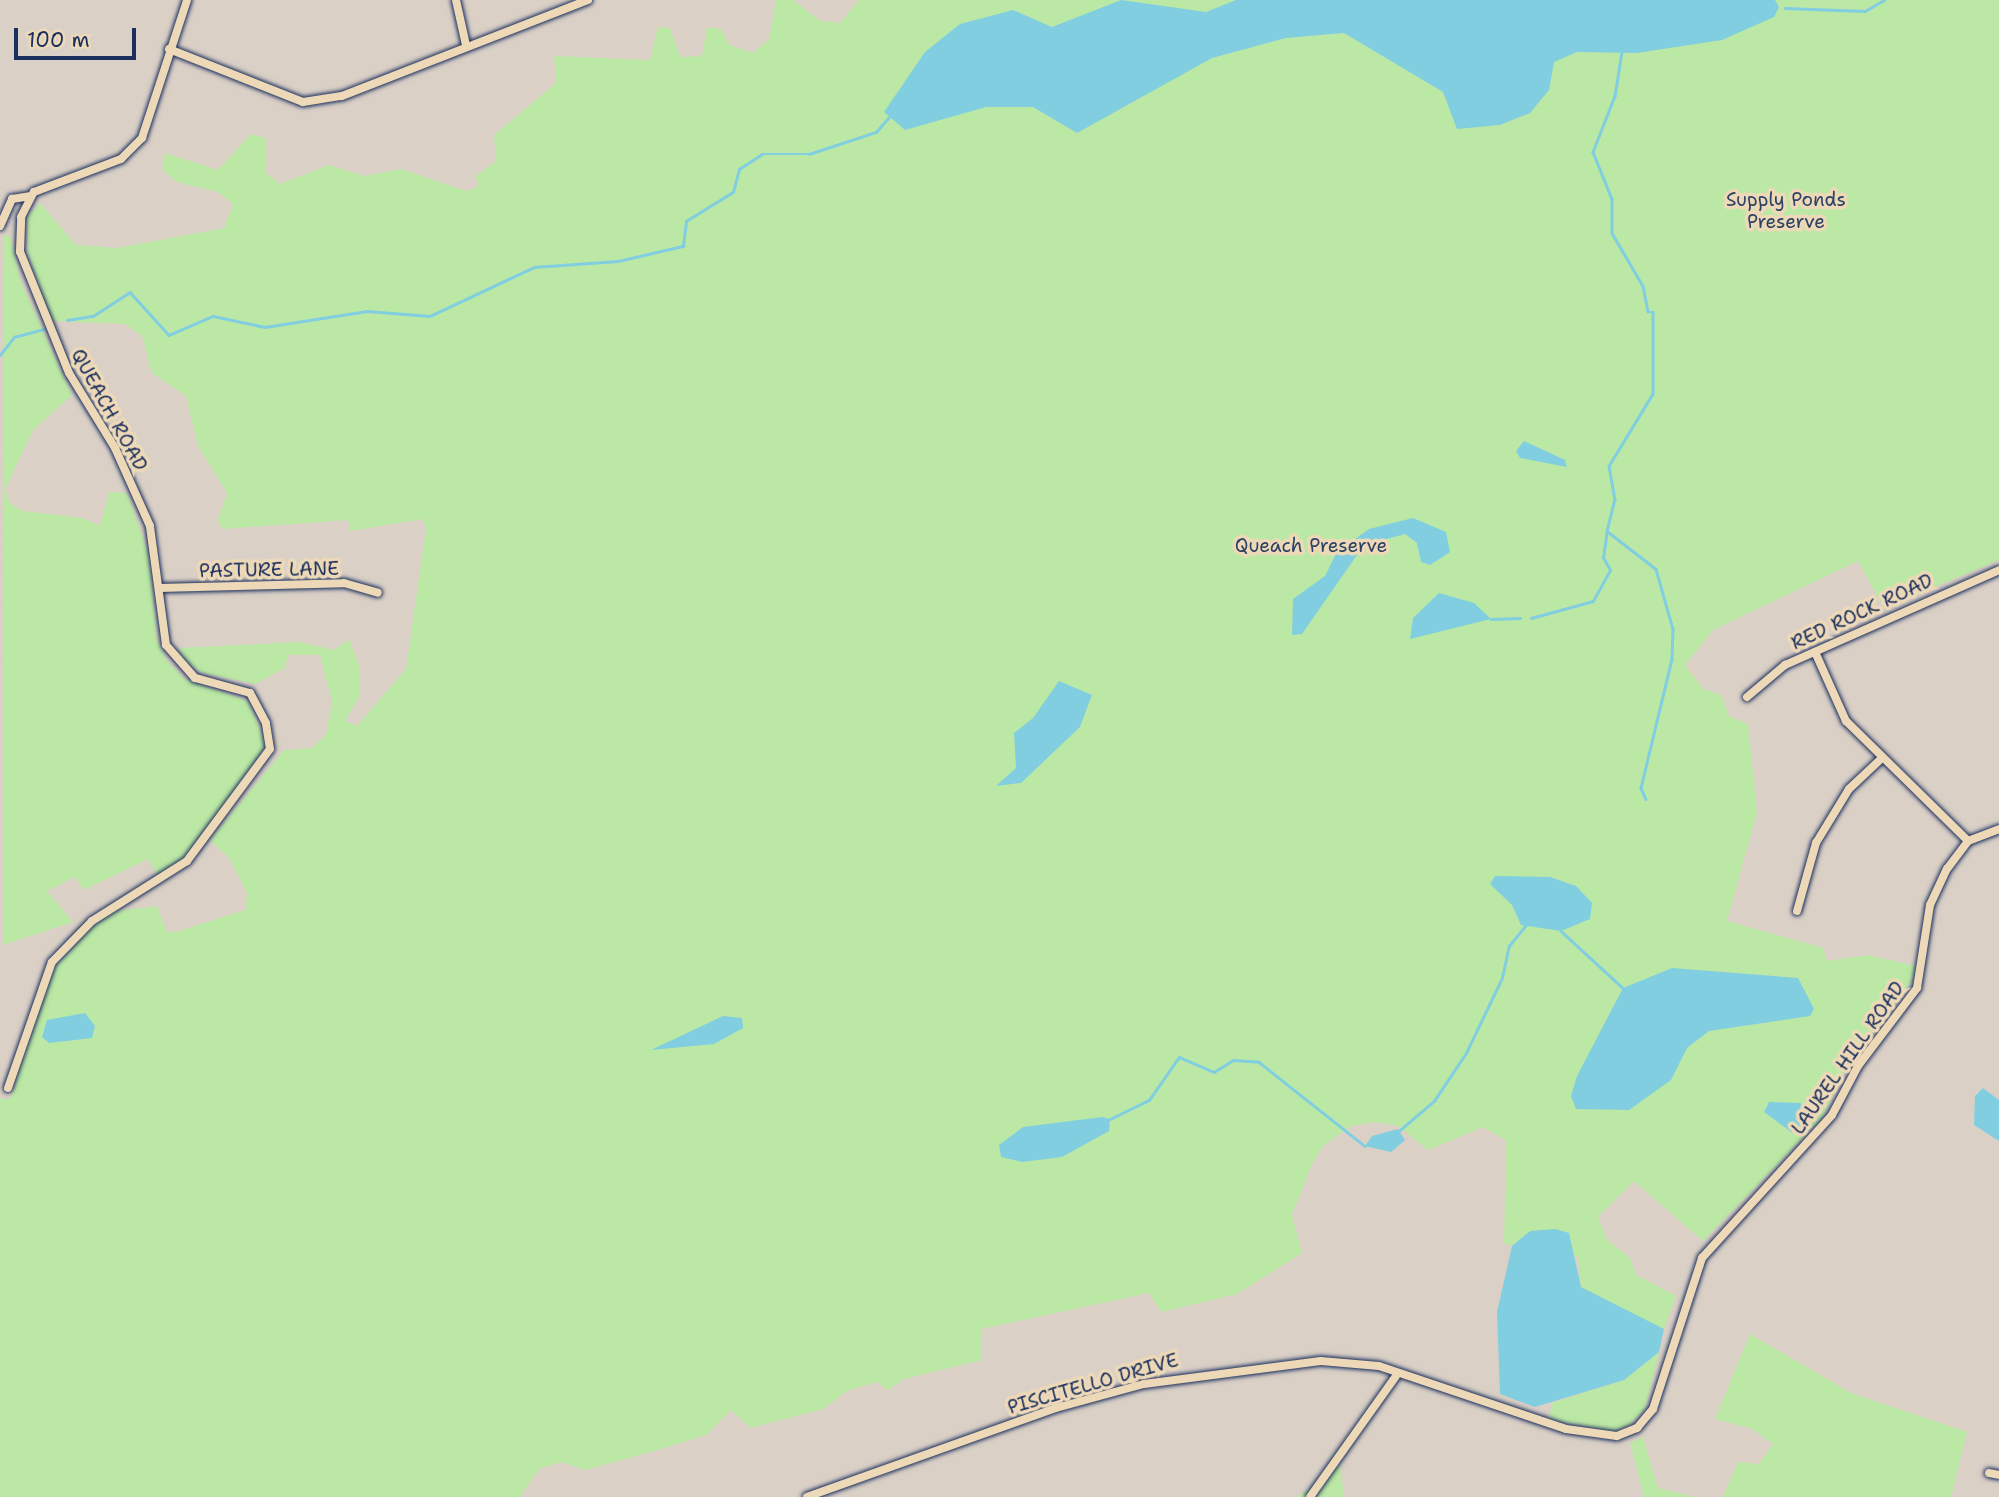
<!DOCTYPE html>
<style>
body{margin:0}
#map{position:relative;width:1999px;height:1497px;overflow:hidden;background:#dad0c6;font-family:"Shantell Sans",sans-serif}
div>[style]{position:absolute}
.green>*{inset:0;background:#bce8a5}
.water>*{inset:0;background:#81cee0}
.stream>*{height:2.5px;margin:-1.25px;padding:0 1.25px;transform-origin:1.25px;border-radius:1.25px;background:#81cee0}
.roads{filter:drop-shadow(0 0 2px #1b2f5e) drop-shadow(0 0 2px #1b2f5e)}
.minor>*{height:8px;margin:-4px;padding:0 4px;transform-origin:4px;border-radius:4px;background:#edd9b7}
span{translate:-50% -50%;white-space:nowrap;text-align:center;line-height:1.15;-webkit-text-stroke:7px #edd9b7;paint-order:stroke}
.park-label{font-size:19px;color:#2b4265}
.street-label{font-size:19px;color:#1b2f5e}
.scale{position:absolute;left:14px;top:28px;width:122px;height:32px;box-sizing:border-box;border:4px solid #1b2f5e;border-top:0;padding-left:9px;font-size:21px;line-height:24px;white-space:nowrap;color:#1b2f5e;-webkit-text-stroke:5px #edd9b7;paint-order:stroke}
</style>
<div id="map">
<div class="green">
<div style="clip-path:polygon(776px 0,793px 0,820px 21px,840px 23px,859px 0,1999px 0,1999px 560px,1884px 608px,1858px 561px,1713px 630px,1685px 665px,1703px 689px,1721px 695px,1729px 716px,1748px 724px,1757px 812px,1727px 921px,1823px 948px,1827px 961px,1867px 955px,1916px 966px,1911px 983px,1848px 1065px,1821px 1119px,1703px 1241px,1634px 1181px,1598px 1217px,1607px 1240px,1630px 1258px,1636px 1275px,1676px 1296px,1664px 1329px,1589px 1294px,1581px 1287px,1578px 1257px,1531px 1231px,1512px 1246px,1504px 1243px,1506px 1140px,1483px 1127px,1428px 1150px,1398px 1126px,1374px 1122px,1351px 1126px,1323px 1146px,1311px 1166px,1292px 1215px,1302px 1253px,1237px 1294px,1161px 1312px,1149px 1293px,981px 1329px,982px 1360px,904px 1379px,888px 1390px,876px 1382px,847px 1391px,823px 1409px,751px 1428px,731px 1410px,706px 1435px,654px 1451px,585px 1470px,561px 1462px,539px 1469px,520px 1497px,0 1497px,0 1099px,11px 1098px,48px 975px,94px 924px,116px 911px,157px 906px,167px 932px,176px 932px,245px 910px,247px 893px,229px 858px,210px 840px,284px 750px,312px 748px,326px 735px,332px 701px,320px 655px,288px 655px,285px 668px,255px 684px,200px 672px,182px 659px,179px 648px,300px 642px,334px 650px,349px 639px,359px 666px,359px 697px,345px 721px,357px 726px,406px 669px,426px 528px,423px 519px,350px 531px,348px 520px,222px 529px,218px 520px,227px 493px,198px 446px,186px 396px,152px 373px,142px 336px,125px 324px,52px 321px,27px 252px,28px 216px,40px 203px,76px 245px,117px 248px,224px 228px,233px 204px,218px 192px,177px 182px,162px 169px,165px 153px,218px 170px,251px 134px,265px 138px,266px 173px,280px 184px,329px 165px,364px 176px,401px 169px,466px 191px,478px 187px,476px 176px,496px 161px,494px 135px,556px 83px,554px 56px,650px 60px,658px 27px,670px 28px,680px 57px,702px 56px,707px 27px,721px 29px,729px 45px,753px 53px,769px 39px)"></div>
<div style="clip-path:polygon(4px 235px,11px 237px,20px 280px,72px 395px,33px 430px,5px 490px,10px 503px,23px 511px,82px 518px,100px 526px,109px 492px,127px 493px,149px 555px,157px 640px,167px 661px,185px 679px,248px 701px,266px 742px,264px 754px,186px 857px,159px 877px,148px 859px,84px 890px,75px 877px,47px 891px,73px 922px,3px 945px)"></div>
<div style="clip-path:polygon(1750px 1334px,1851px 1393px,1967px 1432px,1951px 1497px,1723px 1497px,1738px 1462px,1759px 1464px,1773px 1444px,1752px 1429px,1715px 1419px)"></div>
<div style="clip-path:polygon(1659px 1352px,1645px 1409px,1628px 1426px,1613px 1432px,1549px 1419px,1552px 1403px,1624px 1380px)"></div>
<div style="clip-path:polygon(1643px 1437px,1658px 1488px,1695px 1497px,1644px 1497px,1630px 1443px)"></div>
<div style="clip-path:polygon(1338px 1448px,1344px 1497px,1296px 1497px,1313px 1486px)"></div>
</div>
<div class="water">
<div style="clip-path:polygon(1121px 0,1206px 12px,1236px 0,1775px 0,1779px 7px,1774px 17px,1722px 40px,1637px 53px,1577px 52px,1554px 62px,1549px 90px,1530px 113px,1500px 125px,1457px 129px,1443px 92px,1344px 33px,1286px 38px,1212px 58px,1077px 133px,1033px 107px,986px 107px,905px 130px,884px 112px,925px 52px,960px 24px,1013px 10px,1052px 27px)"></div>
<div style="clip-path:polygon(1524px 441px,1565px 460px,1567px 467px,1520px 458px,1516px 451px)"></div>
<div style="clip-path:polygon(1413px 518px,1446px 532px,1450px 552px,1430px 565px,1421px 562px,1417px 543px,1405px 534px,1364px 545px,1302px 634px,1292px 635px,1293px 599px,1325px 576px,1337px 552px,1369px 529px)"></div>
<div style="clip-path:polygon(1439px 593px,1474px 603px,1491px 619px,1410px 639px,1413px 618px)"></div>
<div style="clip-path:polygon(1059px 681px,1092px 695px,1080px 727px,1021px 783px,996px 786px,1016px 768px,1014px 733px,1033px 718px)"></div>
<div style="clip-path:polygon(1495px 876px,1550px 877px,1576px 886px,1592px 903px,1590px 919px,1561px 931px,1521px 925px,1512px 905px,1490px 884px)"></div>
<div style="clip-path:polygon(1672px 968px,1798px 978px,1814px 1009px,1810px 1016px,1709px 1031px,1687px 1048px,1671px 1080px,1629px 1110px,1576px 1109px,1571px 1096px,1577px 1076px,1623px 988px)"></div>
<div style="clip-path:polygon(85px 1013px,95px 1026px,92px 1038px,49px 1043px,42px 1037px,47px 1020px)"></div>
<div style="clip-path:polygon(723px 1016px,742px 1018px,743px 1028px,714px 1044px,651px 1050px)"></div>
<div style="clip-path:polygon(1983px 1088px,1999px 1100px,1999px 1141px,1974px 1125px,1975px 1096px)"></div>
<div style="clip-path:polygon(1769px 1102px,1800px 1103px,1818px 1110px,1803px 1130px,1791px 1132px,1764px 1112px)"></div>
<div style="clip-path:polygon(1102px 1117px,1110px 1119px,1109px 1131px,1062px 1157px,1022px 1162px,1001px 1157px,999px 1145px,1023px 1127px)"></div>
<div style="clip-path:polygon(1398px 1129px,1405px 1140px,1391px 1152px,1365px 1146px,1372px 1136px)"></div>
<div style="clip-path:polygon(1555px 1229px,1569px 1233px,1581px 1287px,1664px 1329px,1659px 1352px,1624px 1380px,1535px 1407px,1500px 1394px,1497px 1312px,1512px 1246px,1530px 1231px)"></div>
</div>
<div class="stream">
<div style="left:1785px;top:8px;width:80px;rotate:2.1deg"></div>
<div style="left:1865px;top:11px;width:22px;rotate:-30deg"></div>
<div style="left:1622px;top:52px;width:45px;rotate:99deg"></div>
<div style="left:1615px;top:96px;width:60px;rotate:111.4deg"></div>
<div style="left:1593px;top:152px;width:51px;rotate:68deg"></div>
<div style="left:1612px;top:199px;width:34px;rotate:90deg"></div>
<div style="left:1612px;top:233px;width:61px;rotate:59.7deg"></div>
<div style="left:1643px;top:286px;width:26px;rotate:79deg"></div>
<div style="left:1648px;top:312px;width:5px"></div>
<div style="left:1653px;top:312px;width:82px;rotate:90deg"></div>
<div style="left:1653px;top:394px;width:84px;rotate:121.4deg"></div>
<div style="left:1609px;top:466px;width:34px;rotate:80deg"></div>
<div style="left:1615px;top:499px;width:33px;rotate:104deg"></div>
<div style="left:1607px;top:531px;width:62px;rotate:37.8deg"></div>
<div style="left:1656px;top:569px;width:62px;rotate:74.2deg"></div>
<div style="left:1673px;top:629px;width:30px;rotate:92deg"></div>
<div style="left:1672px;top:659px;width:133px;rotate:103.5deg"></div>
<div style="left:1641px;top:788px;width:12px;rotate:66deg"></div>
<div style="left:67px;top:320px;width:26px;rotate:-9deg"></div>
<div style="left:93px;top:316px;width:44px;rotate:-33deg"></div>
<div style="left:130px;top:292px;width:58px;rotate:47.8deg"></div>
<div style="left:169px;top:335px;width:48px;rotate:-23.4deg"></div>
<div style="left:213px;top:316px;width:53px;rotate:11.9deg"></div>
<div style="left:265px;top:327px;width:103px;rotate:-8.9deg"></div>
<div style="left:367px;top:311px;width:63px;rotate:4.5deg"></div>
<div style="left:430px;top:316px;width:115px;rotate:-25.2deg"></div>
<div style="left:534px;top:267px;width:84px;rotate:-4.1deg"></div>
<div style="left:618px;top:261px;width:67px;rotate:-13deg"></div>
<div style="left:683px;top:246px;width:25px;rotate:-83deg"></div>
<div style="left:686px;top:221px;width:55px;rotate:-31.7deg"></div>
<div style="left:733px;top:192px;width:24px;rotate:-75deg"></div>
<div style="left:739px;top:169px;width:27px;rotate:-33deg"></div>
<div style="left:762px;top:154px;width:47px"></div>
<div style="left:809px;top:154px;width:71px;rotate:-18.2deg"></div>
<div style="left:876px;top:132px;width:21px;rotate:-49deg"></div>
<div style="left:0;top:355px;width:23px;rotate:-52deg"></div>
<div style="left:14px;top:337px;width:30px;rotate:-15deg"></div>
<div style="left:1531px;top:618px;width:64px;rotate:-15.3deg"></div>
<div style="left:1593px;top:601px;width:35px;rotate:-61deg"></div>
<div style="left:1610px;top:570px;width:14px;rotate:-120deg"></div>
<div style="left:1603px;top:558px;width:27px;rotate:-82deg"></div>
<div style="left:1491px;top:619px;width:29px;rotate:-2deg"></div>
<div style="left:1561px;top:931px;width:84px;rotate:42.6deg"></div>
<div style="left:1110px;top:1119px;width:43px;rotate:-26deg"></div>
<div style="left:1149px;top:1100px;width:52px;rotate:-55.1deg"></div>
<div style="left:1179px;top:1057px;width:38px;rotate:23deg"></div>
<div style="left:1214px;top:1072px;width:22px;rotate:-32deg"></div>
<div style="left:1233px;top:1060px;width:26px;rotate:4deg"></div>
<div style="left:1259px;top:1062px;width:135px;rotate:38.4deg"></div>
<div style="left:1400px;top:1130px;width:45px;rotate:-40.5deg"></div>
<div style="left:1434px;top:1101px;width:58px;rotate:-56.3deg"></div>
<div style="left:1466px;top:1053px;width:83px;rotate:-64.4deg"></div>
<div style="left:1502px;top:978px;width:33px;rotate:-78deg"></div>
<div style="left:1509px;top:946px;width:26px;rotate:-51deg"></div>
</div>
<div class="roads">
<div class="minor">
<div style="left:456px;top:0;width:46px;rotate:77.5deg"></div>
<div style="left:169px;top:49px;width:144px;rotate:21.6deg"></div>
<div style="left:303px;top:102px;width:39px;rotate:-9deg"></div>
<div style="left:342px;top:96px;width:264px;rotate:-21.3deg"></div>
<div style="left:0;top:226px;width:30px;rotate:-66deg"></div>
<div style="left:12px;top:199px;width:19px;rotate:-9deg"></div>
<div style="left:159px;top:588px;width:185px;rotate:-1.5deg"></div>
<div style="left:344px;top:583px;width:35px;rotate:16deg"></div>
<div style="left:1815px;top:652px;width:76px;rotate:65.8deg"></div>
<div style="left:1846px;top:721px;width:171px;rotate:44.5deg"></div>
<div style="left:1747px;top:697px;width:50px;rotate:-40.1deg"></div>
<div style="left:1785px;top:665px;width:234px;rotate:-23.9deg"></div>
<div style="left:1797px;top:911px;width:71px;rotate:-74.4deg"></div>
<div style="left:1816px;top:843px;width:63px;rotate:-58.6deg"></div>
<div style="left:1849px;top:789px;width:45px;rotate:-43.2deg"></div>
<div style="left:8px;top:1088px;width:133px;rotate:-70.8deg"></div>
<div style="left:52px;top:962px;width:57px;rotate:-45.7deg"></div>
<div style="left:92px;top:921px;width:112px;rotate:-32.3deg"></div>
<div style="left:187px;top:861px;width:139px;rotate:-53.5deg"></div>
<div style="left:270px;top:749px;width:26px;rotate:-99deg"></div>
<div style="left:266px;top:723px;width:34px;rotate:-118deg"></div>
<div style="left:250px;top:693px;width:57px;rotate:-164.7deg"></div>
<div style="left:195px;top:678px;width:44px;rotate:-131.3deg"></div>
<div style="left:166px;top:645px;width:120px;rotate:-97.7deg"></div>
<div style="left:150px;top:526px;width:85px;rotate:-114.2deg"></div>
<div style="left:115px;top:448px;width:88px;rotate:-121.5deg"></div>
<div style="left:69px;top:373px;width:131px;rotate:-112deg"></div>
<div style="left:20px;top:252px;width:35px;rotate:-88deg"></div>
<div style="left:21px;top:217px;width:28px;rotate:-63deg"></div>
<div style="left:34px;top:192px;width:93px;rotate:-20.8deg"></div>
<div style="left:121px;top:159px;width:30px;rotate:-45deg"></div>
<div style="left:142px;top:138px;width:145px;rotate:-71.9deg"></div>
<div style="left:1989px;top:1473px;width:10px;rotate:11deg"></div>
<div style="left:807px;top:1497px;width:264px;rotate:-19.7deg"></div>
<div style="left:1056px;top:1408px;width:91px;rotate:-15.3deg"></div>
<div style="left:1144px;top:1384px;width:178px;rotate:-7.4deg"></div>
<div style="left:1321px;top:1361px;width:58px;rotate:4.9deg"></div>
<div style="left:1379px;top:1366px;width:197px;rotate:18.6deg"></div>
<div style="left:1566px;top:1429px;width:51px;rotate:7.8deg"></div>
<div style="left:1617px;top:1436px;width:22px;rotate:-22deg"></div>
<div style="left:1637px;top:1428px;width:25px;rotate:-50deg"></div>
<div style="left:1653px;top:1409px;width:159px;rotate:-72deg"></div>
<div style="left:1702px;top:1258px;width:193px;rotate:-47.7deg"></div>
<div style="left:1832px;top:1115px;width:55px;rotate:-62deg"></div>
<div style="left:1858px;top:1066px;width:98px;rotate:-52.9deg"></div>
<div style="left:1917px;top:988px;width:84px;rotate:-81.1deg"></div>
<div style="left:1930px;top:905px;width:40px;rotate:-65deg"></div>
<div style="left:1947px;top:869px;width:35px;rotate:-53deg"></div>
<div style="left:1968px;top:841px;width:33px;rotate:-21deg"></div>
<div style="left:1310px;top:1497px;width:148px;rotate:-54.6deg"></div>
</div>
</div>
<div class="park-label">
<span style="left:1786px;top:211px">Supply Ponds<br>Preserve</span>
<span style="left:1311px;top:546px">Queach Preserve</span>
</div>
<div class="street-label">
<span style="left:109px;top:410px;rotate:61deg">QUEACH ROAD</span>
<span style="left:269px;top:570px;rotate:-1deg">PASTURE LANE</span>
<span style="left:1862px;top:612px;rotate:-25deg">RED ROCK ROAD</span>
<span style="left:1848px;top:1058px;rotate:-55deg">LAUREL HILL ROAD</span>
<span style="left:1093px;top:1384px;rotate:-16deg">PISCITELLO DRIVE</span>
</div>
<div class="scale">100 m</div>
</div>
